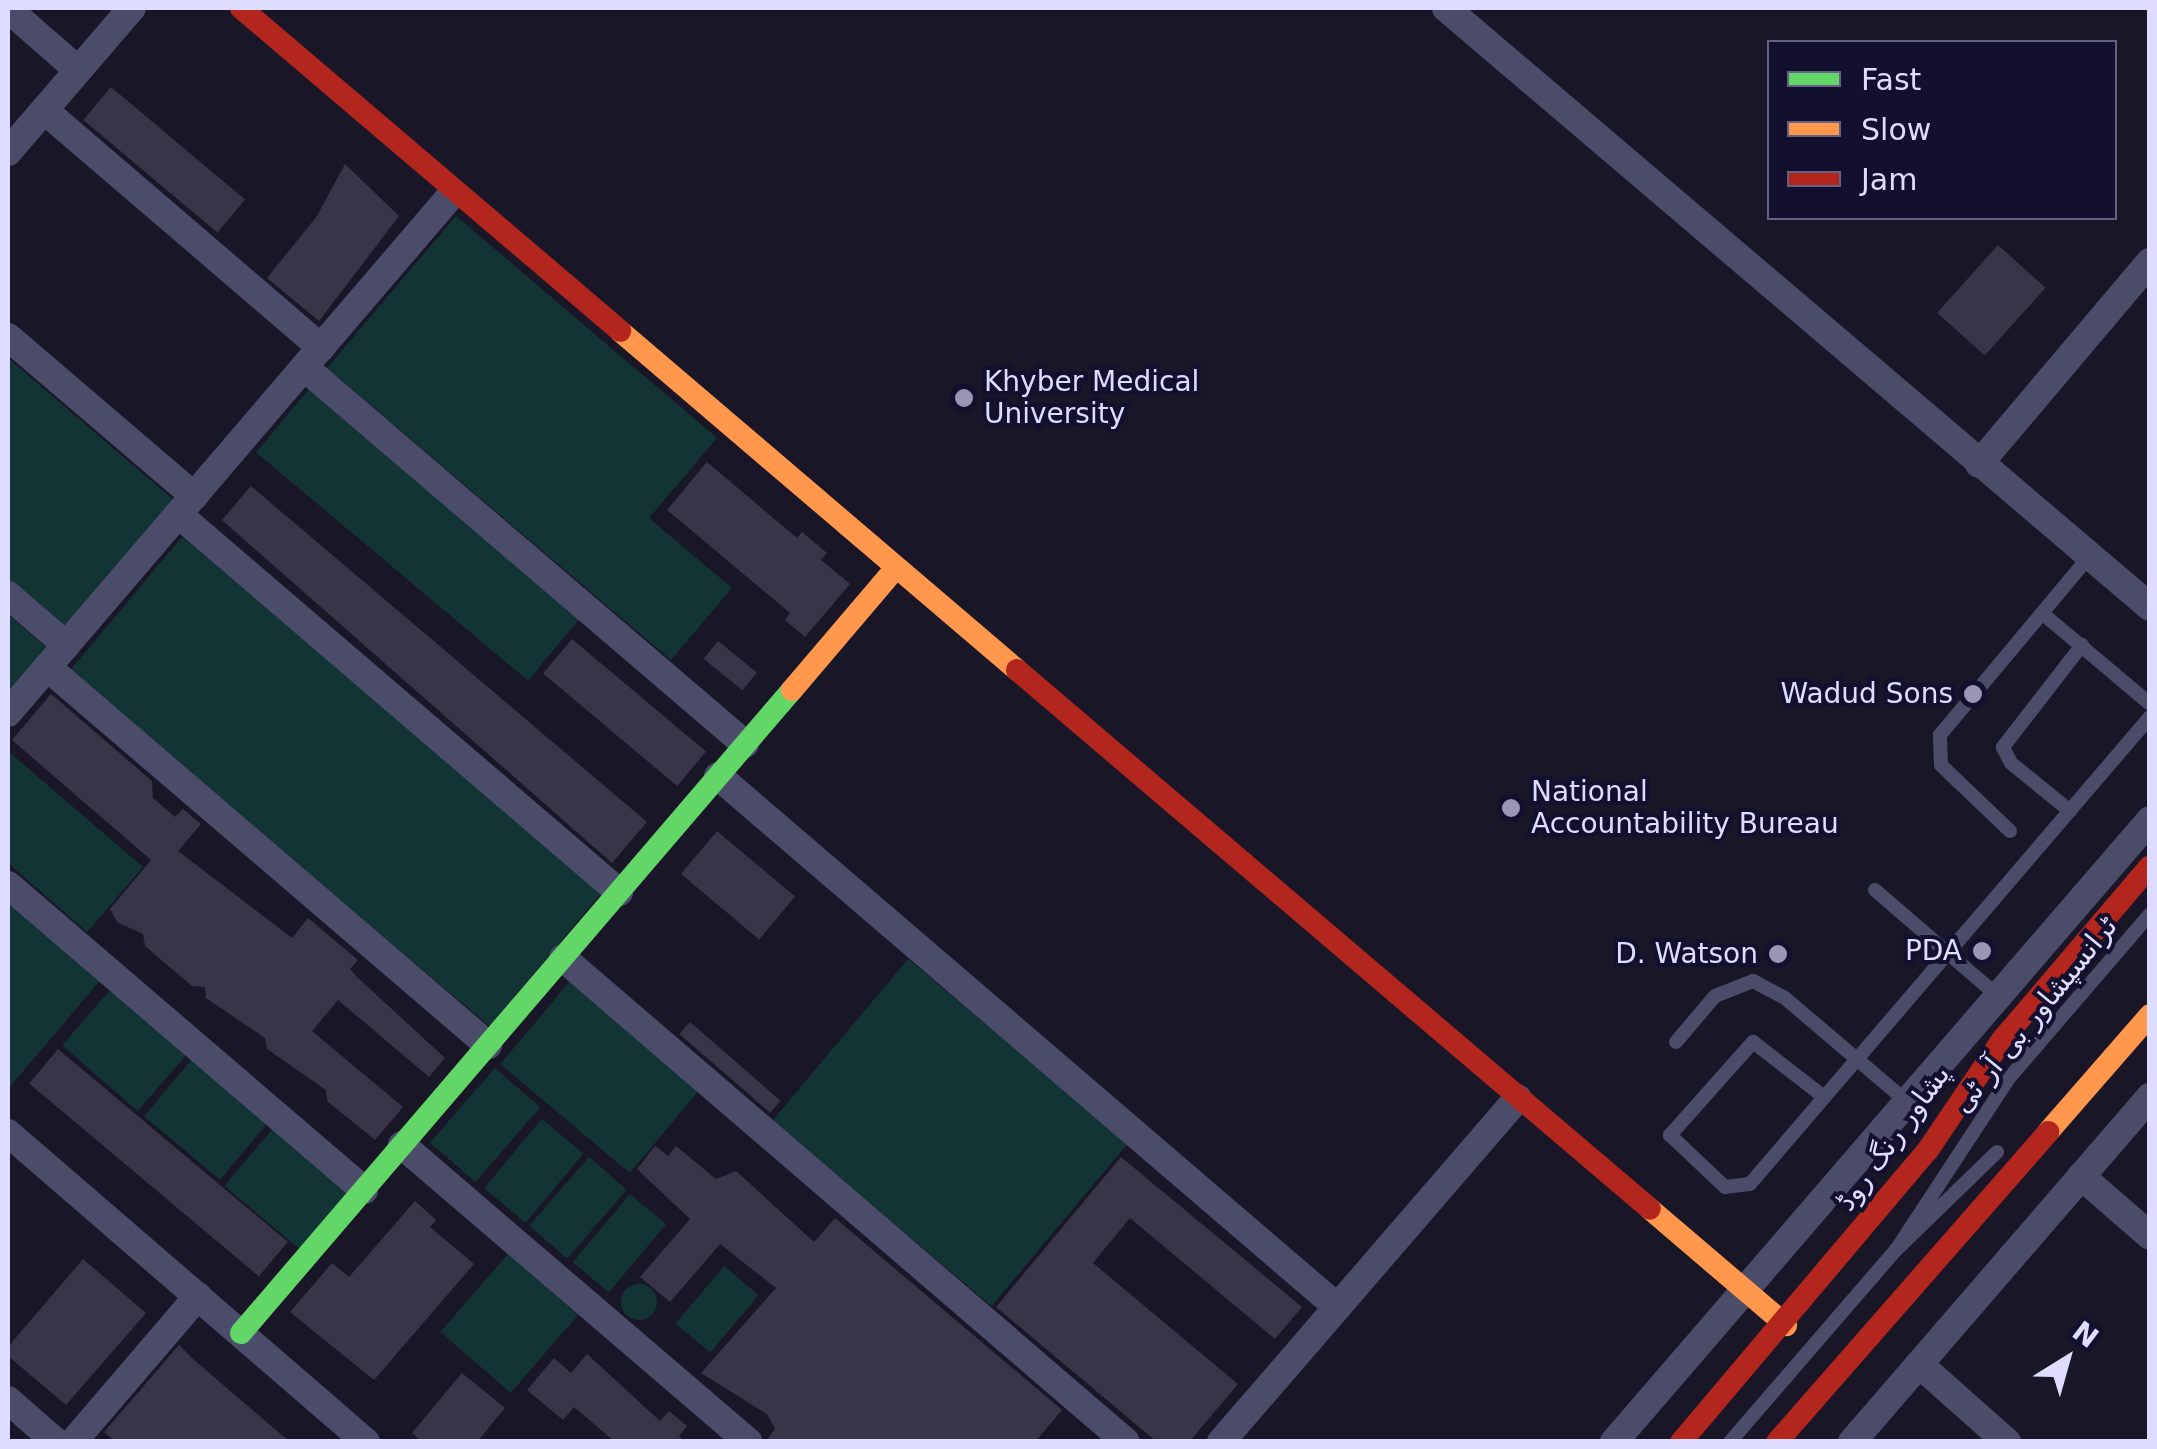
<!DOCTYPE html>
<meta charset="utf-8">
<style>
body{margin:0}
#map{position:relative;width:2157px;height:1449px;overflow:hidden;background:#191628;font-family:"DejaVu Sans",Cairo,sans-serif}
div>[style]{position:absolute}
.green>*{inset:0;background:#133434;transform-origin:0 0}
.round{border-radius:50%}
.building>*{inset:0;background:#383549;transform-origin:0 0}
.lane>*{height:14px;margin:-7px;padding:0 7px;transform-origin:7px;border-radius:7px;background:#4b4c69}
.street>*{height:28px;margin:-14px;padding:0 14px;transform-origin:14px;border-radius:14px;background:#4b4c69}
.fast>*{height:22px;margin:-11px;padding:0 11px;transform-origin:11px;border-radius:11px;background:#63d668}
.slow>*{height:22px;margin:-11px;padding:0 11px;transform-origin:11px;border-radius:11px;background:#ff974d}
.jam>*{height:22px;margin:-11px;padding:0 11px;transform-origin:11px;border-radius:11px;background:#b3261e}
.dots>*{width:28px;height:28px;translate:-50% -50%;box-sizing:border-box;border:5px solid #130f2f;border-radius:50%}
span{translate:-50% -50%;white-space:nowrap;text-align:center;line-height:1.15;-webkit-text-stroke:8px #130f2f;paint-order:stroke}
.poi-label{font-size:28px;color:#dfddff}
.left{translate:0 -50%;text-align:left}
.right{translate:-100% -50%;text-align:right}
.street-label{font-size:28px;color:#dfddff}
.frame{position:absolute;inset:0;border:10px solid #dfddff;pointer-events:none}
.legend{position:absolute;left:1767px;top:40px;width:350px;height:180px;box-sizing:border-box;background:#130f2f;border:2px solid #656182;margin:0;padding:12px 18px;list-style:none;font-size:30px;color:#dfddff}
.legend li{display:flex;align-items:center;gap:20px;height:50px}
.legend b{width:50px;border:2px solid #656182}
.north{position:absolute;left:2017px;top:1309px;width:100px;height:100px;-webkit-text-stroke:8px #130f2f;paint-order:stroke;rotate:37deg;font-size:28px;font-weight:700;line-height:40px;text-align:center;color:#dfddff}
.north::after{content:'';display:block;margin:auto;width:35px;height:45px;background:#dfddff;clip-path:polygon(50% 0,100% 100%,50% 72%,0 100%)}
</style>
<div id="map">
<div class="green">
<div style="clip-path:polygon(456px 216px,717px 438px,649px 518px,732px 588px,671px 660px,327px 368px)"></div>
<div style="clip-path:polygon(8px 358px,176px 502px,64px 633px,8px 584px)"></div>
<div style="left:310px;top:388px;width:355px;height:84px;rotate:40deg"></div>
<div style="left:182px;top:537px;width:550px;height:177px;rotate:40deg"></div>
<div style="clip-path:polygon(8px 614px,51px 652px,8px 703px)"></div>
<div style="clip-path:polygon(8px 751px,143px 867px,87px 932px,8px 863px)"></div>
<div style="clip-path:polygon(8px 896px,103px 977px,8px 1089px)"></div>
<div style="left:908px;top:959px;width:287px;height:212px;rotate:40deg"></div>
<div style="left:571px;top:980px;width:169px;height:110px;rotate:40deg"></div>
<div style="left:112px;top:988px;width:100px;height:76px;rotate:41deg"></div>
<div style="left:193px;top:1058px;width:99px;height:76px;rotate:40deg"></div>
<div style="left:495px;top:1068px;width:60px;height:99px;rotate:41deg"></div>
<div style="left:542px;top:1119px;width:54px;height:90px;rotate:40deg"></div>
<div style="left:274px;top:1127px;width:99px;height:77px;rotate:40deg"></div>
<div style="left:589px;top:1157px;width:50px;height:91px;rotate:41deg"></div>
<div style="left:630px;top:1194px;width:47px;height:89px;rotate:40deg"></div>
<div style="left:508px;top:1254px;width:93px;height:103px;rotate:41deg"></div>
<div style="left:724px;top:1266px;width:45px;height:75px;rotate:40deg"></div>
<div class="round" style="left:621px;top:1284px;width:36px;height:36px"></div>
</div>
<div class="building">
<div style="left:111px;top:87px;width:175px;height:43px;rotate:40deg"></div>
<div style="clip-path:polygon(345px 164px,399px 216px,319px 321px,267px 278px,317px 216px)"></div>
<div style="left:1998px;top:245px;width:64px;height:91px;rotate:42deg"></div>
<div style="clip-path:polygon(707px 462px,797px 538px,802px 532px,827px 553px,821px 560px,850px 584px,805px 637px,785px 620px,790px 613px,667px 510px)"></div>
<div style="clip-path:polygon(251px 486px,647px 822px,612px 863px,222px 520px)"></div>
<div style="left:572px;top:639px;width:175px;height:45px;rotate:40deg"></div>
<div style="left:718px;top:641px;width:50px;height:23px;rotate:39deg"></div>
<div style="clip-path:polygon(51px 694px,152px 781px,153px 798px,175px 817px,183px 809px,201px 824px,178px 851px,292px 938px,308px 918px,358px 960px,350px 969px,357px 977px,445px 1058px,429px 1077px,338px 1000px,312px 1031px,403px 1107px,375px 1140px,327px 1101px,326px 1090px,267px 1049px,265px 1038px,206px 998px,205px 987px,192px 986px,145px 946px,143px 934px,117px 922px,110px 909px,151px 860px,12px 740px)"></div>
<div style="left:717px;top:831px;width:102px;height:56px;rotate:40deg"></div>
<div style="left:690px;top:1022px;width:120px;height:16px;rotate:41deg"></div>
<div style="left:58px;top:1049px;width:300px;height:45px;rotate:40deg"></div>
<div style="clip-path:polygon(655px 1146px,668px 1156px,676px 1146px,716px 1179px,736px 1171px,814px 1242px,835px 1218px,1062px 1410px,1035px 1442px,765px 1442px,775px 1429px,767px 1414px,701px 1373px,776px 1288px,720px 1244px,670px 1302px,640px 1277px,690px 1219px,637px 1169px)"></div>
<div style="clip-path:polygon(1121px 1157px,1302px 1307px,1275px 1339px,1130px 1218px,1093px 1263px,1238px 1384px,1189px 1442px,1157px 1442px,996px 1307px)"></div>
<div style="clip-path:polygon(415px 1201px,436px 1220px,430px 1227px,474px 1264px,374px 1380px,290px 1312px,332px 1263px,349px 1277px)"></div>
<div style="clip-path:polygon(83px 1259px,146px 1313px,66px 1405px,8px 1356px,8px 1347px)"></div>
<div style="clip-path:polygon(179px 1345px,193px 1359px,290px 1442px,116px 1442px,104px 1432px)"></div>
<div style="clip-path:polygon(587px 1354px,660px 1421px,669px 1411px,687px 1426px,679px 1436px,685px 1442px,615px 1442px,574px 1407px,563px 1420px,527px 1390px,554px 1358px,571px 1373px)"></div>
<div style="clip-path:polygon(462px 1373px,505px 1408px,477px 1442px,422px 1442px,412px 1433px)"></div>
</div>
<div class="lane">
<div style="left:2042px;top:613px;width:141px;rotate:40.1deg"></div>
<div style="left:2070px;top:811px;width:76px;rotate:-140.9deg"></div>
<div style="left:2011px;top:763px;width:18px;rotate:-117deg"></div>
<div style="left:2003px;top:747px;width:129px;rotate:-52.2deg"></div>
<div style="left:2010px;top:831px;width:95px;rotate:-136.3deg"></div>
<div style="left:1941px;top:765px;width:30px;rotate:-92deg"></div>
<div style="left:1940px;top:735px;width:232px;rotate:-50.1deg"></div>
<div style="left:1875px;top:890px;width:164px;rotate:40.8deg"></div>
<div style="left:1676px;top:1042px;width:60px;rotate:-49.7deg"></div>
<div style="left:1715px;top:996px;width:41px;rotate:-21.5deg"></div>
<div style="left:1753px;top:981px;width:36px;rotate:28deg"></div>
<div style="left:1785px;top:998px;width:160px;rotate:40.4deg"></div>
<div style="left:1824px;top:1097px;width:90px;rotate:-142.2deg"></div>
<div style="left:1753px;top:1042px;width:125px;rotate:131.7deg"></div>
<div style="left:1670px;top:1135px;width:76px;rotate:43.4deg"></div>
<div style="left:1725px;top:1187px;width:25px;rotate:-7deg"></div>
<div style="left:1750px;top:1184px;width:615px;rotate:-49.42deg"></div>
<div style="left:1997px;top:1152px;width:141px;rotate:135.9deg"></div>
<div style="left:1896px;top:1250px;width:206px;rotate:-56.7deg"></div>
<div style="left:2009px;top:1078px;width:216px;rotate:-49.3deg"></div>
<div style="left:1730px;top:1442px;width:254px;rotate:-49.2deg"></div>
</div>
<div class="street">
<div style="left:1446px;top:8px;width:924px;rotate:40.39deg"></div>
<div style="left:8px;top:9px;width:93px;rotate:41.1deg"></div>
<div style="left:44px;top:110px;width:365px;rotate:40.6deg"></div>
<div style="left:8px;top:152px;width:190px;rotate:-49.3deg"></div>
<div style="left:8px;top:337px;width:245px;rotate:40.5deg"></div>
<div style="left:304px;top:367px;width:580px;rotate:40.53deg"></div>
<div style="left:1979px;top:464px;width:265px;rotate:-49.8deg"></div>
<div style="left:178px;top:514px;width:581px;rotate:40.6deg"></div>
<div style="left:8px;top:595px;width:77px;rotate:40.8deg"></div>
<div style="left:47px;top:667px;width:581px;rotate:40.6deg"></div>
<div style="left:8px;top:713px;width:684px;rotate:-49.44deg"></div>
<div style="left:718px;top:776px;width:816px;rotate:40.62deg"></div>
<div style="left:8px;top:885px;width:469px;rotate:40.6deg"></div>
<div style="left:563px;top:958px;width:742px;rotate:40.68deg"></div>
<div style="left:8px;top:1133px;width:473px;rotate:40.8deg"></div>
<div style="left:402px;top:1145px;width:456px;rotate:40.6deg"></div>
<div style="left:2081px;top:1176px;width:91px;rotate:41deg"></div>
<div style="left:1919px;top:1364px;width:118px;rotate:41.6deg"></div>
<div style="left:8px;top:1400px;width:64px;rotate:41.2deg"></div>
<div style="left:73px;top:1442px;width:192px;rotate:-49.4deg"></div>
<div style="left:1221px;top:1442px;width:454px;rotate:-49.2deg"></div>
<div style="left:1614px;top:1442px;width:821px;rotate:-49.25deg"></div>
<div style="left:1852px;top:1442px;width:456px;rotate:-49.2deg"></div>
</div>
<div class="fast">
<div style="left:241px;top:1333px;width:847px;rotate:-49.41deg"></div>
</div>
<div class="slow">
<div style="left:620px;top:331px;width:522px;rotate:40.49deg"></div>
<div style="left:792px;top:690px;width:159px;rotate:-49.6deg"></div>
<div style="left:2048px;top:1132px;width:155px;rotate:-48.9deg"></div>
<div style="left:1650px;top:1209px;width:179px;rotate:40.5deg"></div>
</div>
<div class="jam">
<div style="left:241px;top:8px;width:498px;rotate:40.4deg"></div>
<div style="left:1017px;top:670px;width:831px;rotate:40.41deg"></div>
<div style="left:1681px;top:1442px;width:382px;rotate:-49.8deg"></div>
<div style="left:1928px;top:1150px;width:133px;rotate:-56.1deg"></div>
<div style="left:2002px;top:1040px;width:228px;rotate:-49.6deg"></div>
<div style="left:1777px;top:1442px;width:412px;rotate:-48.8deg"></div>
</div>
<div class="dots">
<div style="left:964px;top:398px;background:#9a97b4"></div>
<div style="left:1973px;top:694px;background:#9a97b4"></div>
<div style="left:1511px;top:808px;background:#9a97b4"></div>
<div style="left:1982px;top:951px;background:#9a97b4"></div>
<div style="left:1778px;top:954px;background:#9a97b4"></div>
</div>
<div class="poi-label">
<span class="left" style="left:984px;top:398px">Khyber Medical<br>University</span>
<span class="right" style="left:1953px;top:694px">Wadud Sons</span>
<span class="left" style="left:1531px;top:808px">National<br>Accountability Bureau</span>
<span class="right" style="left:1962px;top:951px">PDA</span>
<span class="right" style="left:1758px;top:954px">D. Watson</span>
</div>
<div class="street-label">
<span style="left:2035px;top:1015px;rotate:-51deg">ٹرانسپشاور بی آر ٹی</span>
<span style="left:1893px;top:1138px;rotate:-54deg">پشاور رنگ روڈ</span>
</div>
<div class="frame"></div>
<ul class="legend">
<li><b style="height:12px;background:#63d668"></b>Fast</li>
<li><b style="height:12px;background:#ff974d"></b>Slow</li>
<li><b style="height:12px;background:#b3261e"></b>Jam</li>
</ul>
<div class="north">N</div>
</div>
